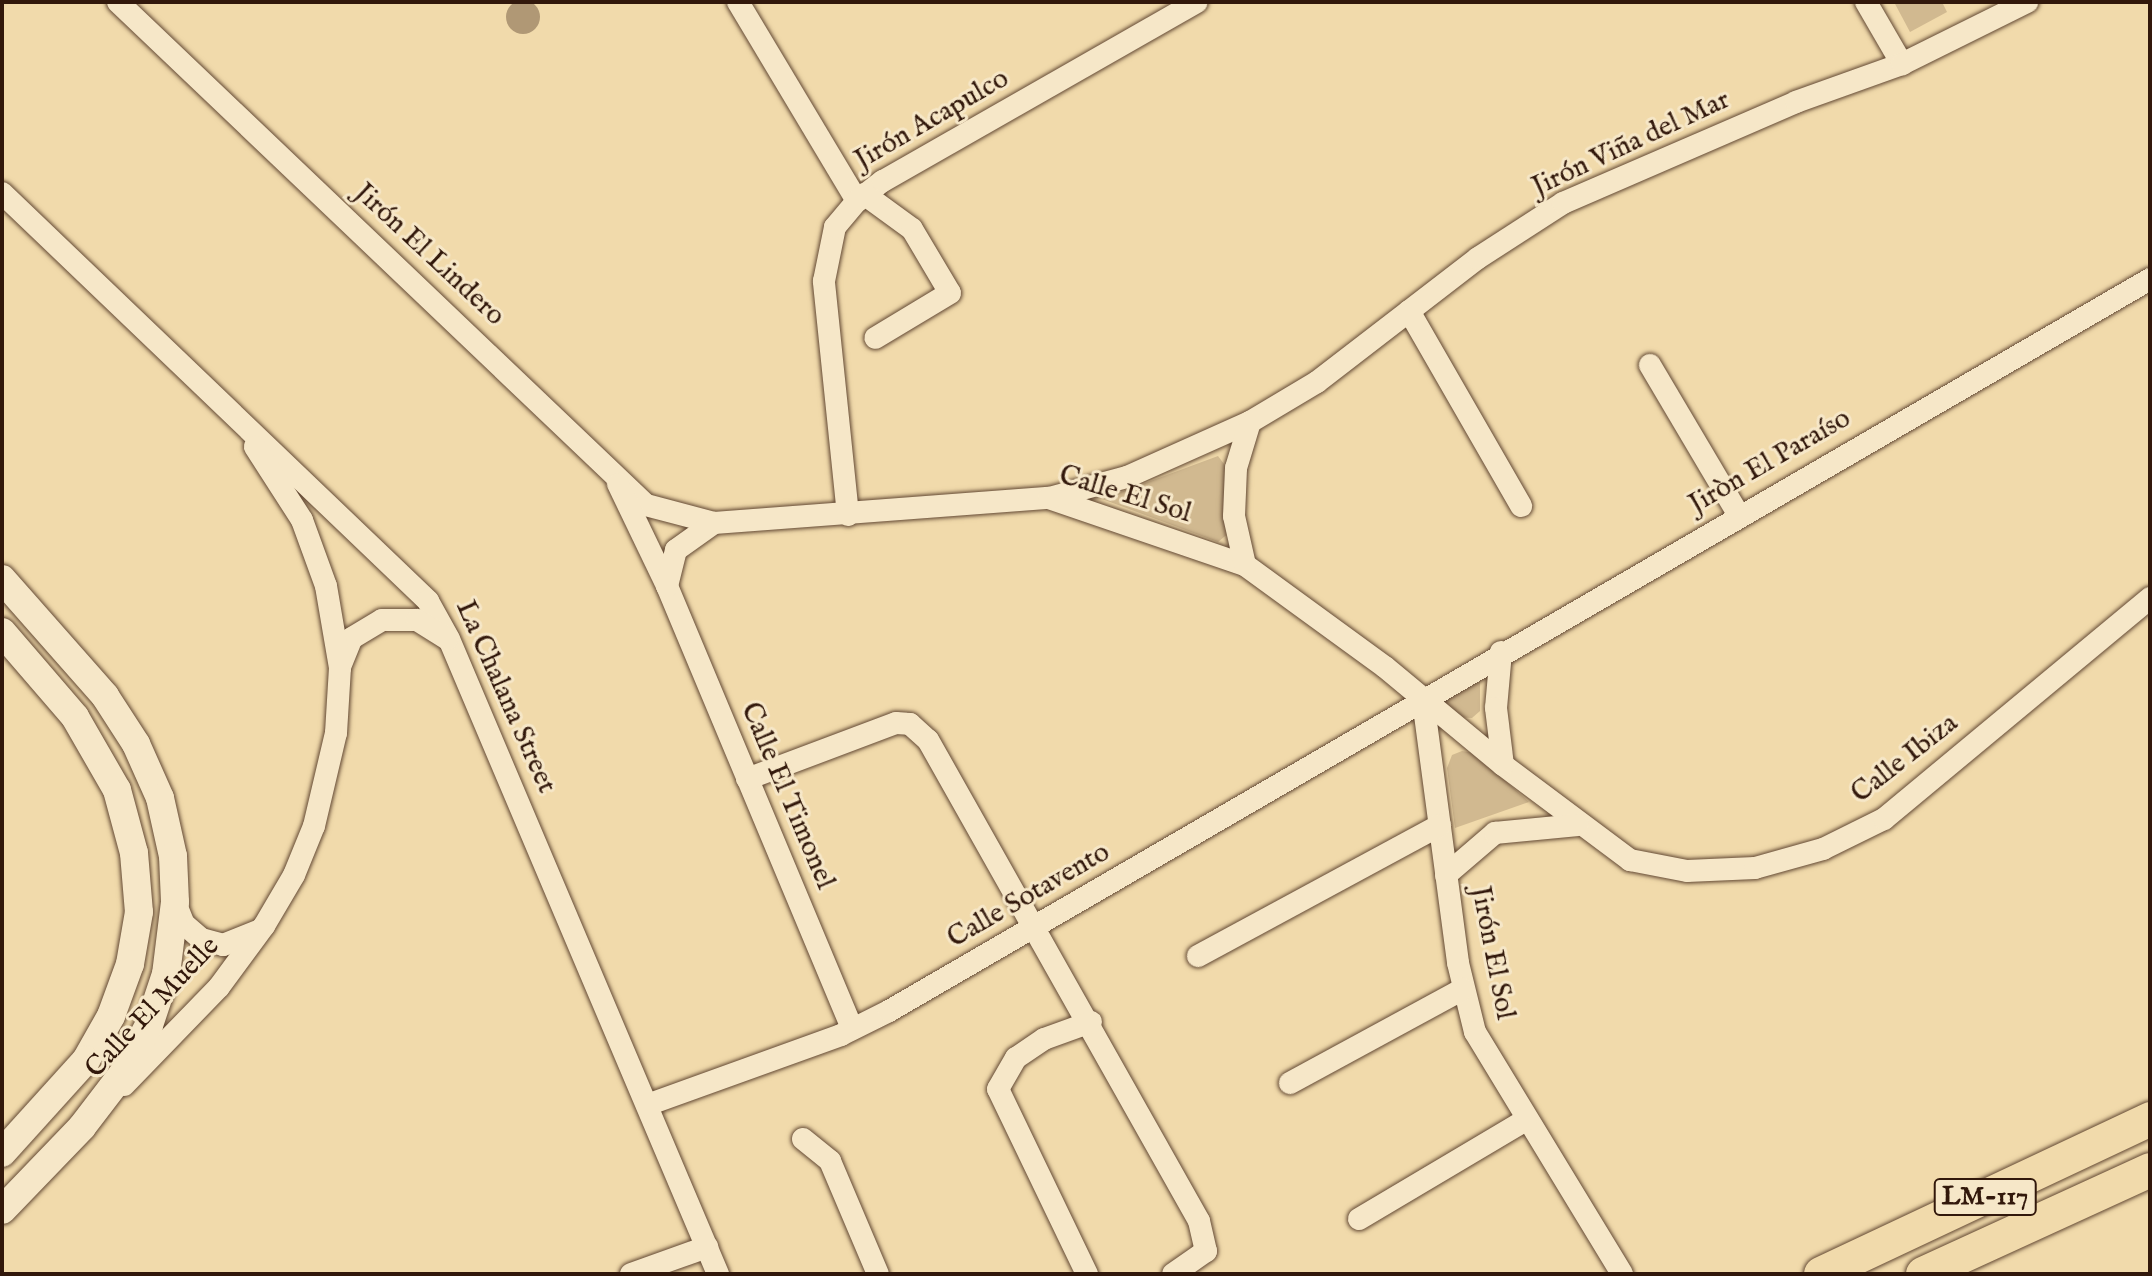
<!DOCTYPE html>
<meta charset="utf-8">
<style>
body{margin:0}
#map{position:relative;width:2152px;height:1276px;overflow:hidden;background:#f1daab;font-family:"IM FELL English",serif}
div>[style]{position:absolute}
.green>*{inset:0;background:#d1b990}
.water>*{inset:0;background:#b09875}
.round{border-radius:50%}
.roads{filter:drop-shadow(0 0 2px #624833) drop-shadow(0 0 2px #624833)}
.minor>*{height:22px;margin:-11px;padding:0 11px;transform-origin:11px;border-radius:11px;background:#f6e7c8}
.tertiary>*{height:28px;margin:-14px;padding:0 14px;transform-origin:14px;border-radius:14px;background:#f6e7c8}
.primary>*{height:34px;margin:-17px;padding:0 17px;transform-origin:17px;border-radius:17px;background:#f1daab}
span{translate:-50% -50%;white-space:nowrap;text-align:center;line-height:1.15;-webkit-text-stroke:6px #f6e7c8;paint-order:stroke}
.shield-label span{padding:2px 6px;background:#f6e7c8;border:2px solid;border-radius:6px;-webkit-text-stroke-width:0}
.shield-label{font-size:26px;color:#32180b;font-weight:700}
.street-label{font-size:28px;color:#32180b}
.frame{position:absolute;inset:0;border:4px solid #32180b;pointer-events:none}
</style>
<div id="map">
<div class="green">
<div style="clip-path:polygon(1894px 2px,1942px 2px,1947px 12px,1910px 32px)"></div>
<div style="clip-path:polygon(1218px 456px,1227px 468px,1230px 532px,1218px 542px,1102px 499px)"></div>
<div style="clip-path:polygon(1480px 680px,1480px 711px,1472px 718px,1456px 717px,1444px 709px,1444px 696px)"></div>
<div style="clip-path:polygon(1462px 751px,1474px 753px,1529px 802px,1455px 828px,1447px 768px,1452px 755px)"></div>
</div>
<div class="water">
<div class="round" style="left:506px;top:0;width:34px;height:34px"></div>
</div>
<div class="roads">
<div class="minor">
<div style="left:118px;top:2px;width:729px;rotate:43.61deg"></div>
<div style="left:646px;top:505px;width:70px;rotate:14.8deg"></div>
<div style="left:714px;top:523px;width:336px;rotate:-4.3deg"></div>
<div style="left:1049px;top:498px;width:207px;rotate:18.9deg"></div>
<div style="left:1245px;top:565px;width:173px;rotate:36.1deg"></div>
<div style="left:1385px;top:667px;width:153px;rotate:39.7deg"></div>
<div style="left:1503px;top:765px;width:159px;rotate:36.8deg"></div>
<div style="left:1630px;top:860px;width:58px;rotate:10.9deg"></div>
<div style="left:1687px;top:871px;width:68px;rotate:-2.5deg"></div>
<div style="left:1755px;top:868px;width:71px;rotate:-15.6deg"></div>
<div style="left:1823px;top:849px;width:68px;rotate:-26.2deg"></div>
<div style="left:1884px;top:819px;width:346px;rotate:-39.7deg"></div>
<div style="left:738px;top:2px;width:232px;rotate:59.1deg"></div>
<div style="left:1866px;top:2px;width:72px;rotate:59.9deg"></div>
<div style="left:2px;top:193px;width:590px;rotate:43.76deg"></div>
<div style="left:428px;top:601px;width:43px;rotate:61.1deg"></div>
<div style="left:449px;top:639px;width:690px;rotate:67.04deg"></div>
<div style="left:864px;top:194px;width:59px;rotate:36.1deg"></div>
<div style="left:912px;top:229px;width:74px;rotate:59.3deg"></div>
<div style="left:950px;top:293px;width:87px;rotate:149deg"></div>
<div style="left:1409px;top:311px;width:225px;rotate:60.1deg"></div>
<div style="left:1650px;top:365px;width:173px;rotate:59.4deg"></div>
<div style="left:618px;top:484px;width:113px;rotate:64.3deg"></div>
<div style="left:667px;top:586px;width:480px;rotate:67.3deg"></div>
<div style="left:1049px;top:498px;width:81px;rotate:-15.1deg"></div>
<div style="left:1127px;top:477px;width:135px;rotate:-24.1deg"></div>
<div style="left:848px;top:515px;width:235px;rotate:-95.9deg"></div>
<div style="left:824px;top:281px;width:55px;rotate:-78.5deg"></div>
<div style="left:835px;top:227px;width:34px;rotate:-50deg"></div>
<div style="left:857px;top:201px;width:33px;rotate:-38deg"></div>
<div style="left:883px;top:181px;width:361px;rotate:-29.7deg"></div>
<div style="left:1245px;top:565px;width:50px;rotate:-102.7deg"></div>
<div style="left:1234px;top:516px;width:48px;rotate:-87.6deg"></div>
<div style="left:1236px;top:468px;width:48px;rotate:-73.1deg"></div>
<div style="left:1250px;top:422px;width:78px;rotate:-30.8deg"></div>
<div style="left:1317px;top:382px;width:203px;rotate:-37.6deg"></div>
<div style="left:1478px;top:258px;width:101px;rotate:-32.9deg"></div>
<div style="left:1563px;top:203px;width:254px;rotate:-23.4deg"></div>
<div style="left:1796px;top:102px;width:113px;rotate:-19.7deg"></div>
<div style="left:1902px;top:64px;width:140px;rotate:-26.4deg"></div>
<div style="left:667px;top:586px;width:37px;rotate:-76deg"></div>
<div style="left:676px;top:550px;width:47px;rotate:-35.4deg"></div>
<div style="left:1501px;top:652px;width:56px;rotate:95.1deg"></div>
<div style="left:1496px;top:708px;width:57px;rotate:83deg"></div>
<div style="left:340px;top:667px;width:31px;rotate:-68deg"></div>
<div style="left:352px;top:638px;width:35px;rotate:-31deg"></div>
<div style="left:382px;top:620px;width:35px"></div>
<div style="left:417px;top:620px;width:36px;rotate:32deg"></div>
<div style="left:1423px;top:700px;width:265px;rotate:82.4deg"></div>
<div style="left:1458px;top:963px;width:71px;rotate:76.2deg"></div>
<div style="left:1475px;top:1032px;width:283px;rotate:58.7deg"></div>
<div style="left:747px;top:779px;width:159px;rotate:-20.6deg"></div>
<div style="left:896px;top:723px;width:14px;rotate:4deg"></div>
<div style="left:910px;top:724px;width:24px;rotate:42deg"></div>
<div style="left:928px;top:740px;width:552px;rotate:60.6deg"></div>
<div style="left:1199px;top:1221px;width:31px;rotate:77deg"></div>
<div style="left:1206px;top:1251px;width:40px;rotate:145.1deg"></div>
<div style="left:1446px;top:875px;width:65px;rotate:-40.6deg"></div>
<div style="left:1495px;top:833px;width:83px;rotate:-5.5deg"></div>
<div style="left:175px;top:902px;width:24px;rotate:68deg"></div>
<div style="left:184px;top:924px;width:23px;rotate:41deg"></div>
<div style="left:201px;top:939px;width:23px;rotate:15deg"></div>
<div style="left:223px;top:945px;width:37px;rotate:-22deg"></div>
<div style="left:1198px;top:956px;width:275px;rotate:-28.4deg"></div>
<div style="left:1290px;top:1083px;width:197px;rotate:-28.5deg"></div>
<div style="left:124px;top:1085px;width:136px;rotate:-45.9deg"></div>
<div style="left:219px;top:987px;width:76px;rotate:-53.6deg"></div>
<div style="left:264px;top:926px;width:59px;rotate:-59.5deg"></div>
<div style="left:294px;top:875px;width:53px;rotate:-67.8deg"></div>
<div style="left:314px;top:826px;width:96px;rotate:-76.7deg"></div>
<div style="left:336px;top:733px;width:65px;rotate:-86.5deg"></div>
<div style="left:340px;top:668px;width:83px;rotate:-99.7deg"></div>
<div style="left:326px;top:586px;width:70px;rotate:-110deg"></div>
<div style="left:302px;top:520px;width:87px;rotate:-122.8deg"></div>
<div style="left:647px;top:1105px;width:206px;rotate:-19.8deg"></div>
<div style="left:841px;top:1035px;width:54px;rotate:-26.6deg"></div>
<div style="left:889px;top:1011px;width:1458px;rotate:-30.13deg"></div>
<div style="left:803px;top:1139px;width:35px;rotate:39deg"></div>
<div style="left:830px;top:1161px;width:123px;rotate:67deg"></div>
<div style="left:1359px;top:1219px;width:194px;rotate:-30.7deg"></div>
<div style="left:631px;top:1274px;width:81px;rotate:-19.6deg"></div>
<div style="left:1087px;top:1274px;width:205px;rotate:-115.7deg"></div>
<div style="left:998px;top:1089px;width:36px;rotate:-60deg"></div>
<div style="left:1016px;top:1058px;width:34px;rotate:-34deg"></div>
<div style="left:1044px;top:1039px;width:50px;rotate:-19.9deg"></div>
</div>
<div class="tertiary">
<div style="left:2px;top:579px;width:156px;rotate:48.6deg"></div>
<div style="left:105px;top:696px;width:57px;rotate:57.1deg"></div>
<div style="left:136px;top:744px;width:59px;rotate:66deg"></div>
<div style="left:160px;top:798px;width:59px;rotate:77.4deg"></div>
<div style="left:173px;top:856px;width:46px;rotate:87.5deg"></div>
<div style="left:175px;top:902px;width:73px;rotate:97.1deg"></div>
<div style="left:166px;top:974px;width:54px;rotate:108.4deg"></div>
<div style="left:149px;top:1025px;width:53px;rotate:118deg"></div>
<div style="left:124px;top:1072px;width:69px;rotate:127.4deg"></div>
<div style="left:82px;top:1127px;width:115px;rotate:133.9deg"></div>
<div style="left:2px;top:632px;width:112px;rotate:49.3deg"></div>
<div style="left:75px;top:717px;width:84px;rotate:60.1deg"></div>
<div style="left:117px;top:790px;width:65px;rotate:74.9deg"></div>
<div style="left:134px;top:853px;width:59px;rotate:85.2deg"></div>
<div style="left:139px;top:912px;width:53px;rotate:99.8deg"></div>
<div style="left:130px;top:964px;width:55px;rotate:110.1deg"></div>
<div style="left:111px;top:1016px;width:51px;rotate:119.6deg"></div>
<div style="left:86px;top:1060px;width:125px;rotate:132.1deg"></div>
</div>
<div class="primary">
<div style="left:1821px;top:1274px;width:364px;rotate:-25.2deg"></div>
<div style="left:1923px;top:1274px;width:250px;rotate:-24.6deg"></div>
</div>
</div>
<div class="shield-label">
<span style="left:1985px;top:1197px">LM-117</span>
</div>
<div class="street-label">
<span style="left:932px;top:120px;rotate:-30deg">Jirón Acapulco</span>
<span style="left:1631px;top:144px;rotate:-25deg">Jirón Viña del Mar</span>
<span style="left:429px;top:255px;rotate:43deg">Jirón El Lindero</span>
<span style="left:1770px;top:462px;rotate:-30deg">Jiròn El Paraíso</span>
<span style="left:1125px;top:495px;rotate:17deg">Calle El Sol</span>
<span style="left:505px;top:697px;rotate:66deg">La Chalana Street</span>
<span style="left:1905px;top:759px;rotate:-38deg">Calle Ibiza</span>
<span style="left:787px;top:796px;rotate:67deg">Calle El Timonel</span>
<span style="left:1029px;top:896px;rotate:-30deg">Calle Sotavento</span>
<span style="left:1492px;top:953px;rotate:79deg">Jirón El Sol</span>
<span style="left:153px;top:1008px;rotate:-47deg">Calle El Muelle</span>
</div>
<div class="frame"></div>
</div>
